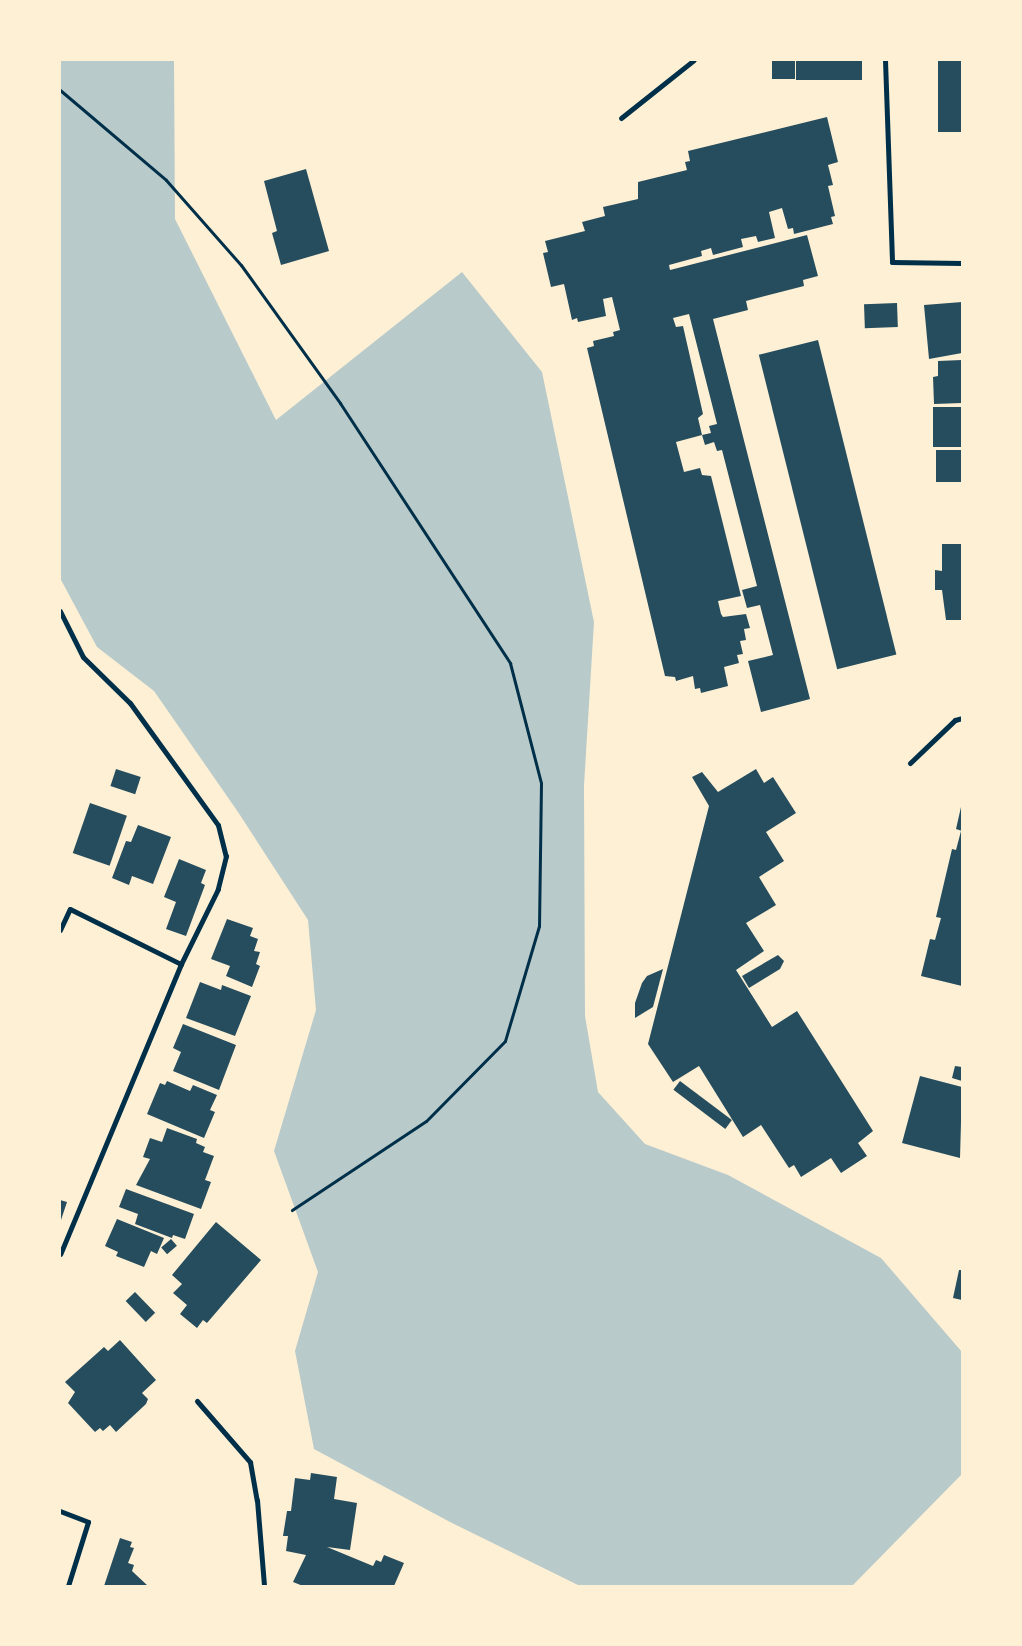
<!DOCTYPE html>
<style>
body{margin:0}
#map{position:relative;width:1022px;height:1646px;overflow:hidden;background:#fdf0d5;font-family:Spectral,serif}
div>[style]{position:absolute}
.green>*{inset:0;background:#b9caca}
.building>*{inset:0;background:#264d5e;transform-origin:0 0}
.path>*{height:3px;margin:-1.5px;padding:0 1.5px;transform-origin:1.5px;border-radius:1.5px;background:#003049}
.minor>*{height:5px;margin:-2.5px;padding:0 2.5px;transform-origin:2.5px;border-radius:2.5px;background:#003049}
span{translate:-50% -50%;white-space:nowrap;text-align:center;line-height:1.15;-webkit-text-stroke:4.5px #fdf0d5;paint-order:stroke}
.frame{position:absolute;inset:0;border:61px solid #fdf0d5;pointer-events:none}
</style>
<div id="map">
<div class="green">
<div style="clip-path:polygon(60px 60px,174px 60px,175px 219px,276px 420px,462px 272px,542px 372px,594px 622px,584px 786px,585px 1016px,598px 1092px,645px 1144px,728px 1175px,881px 1258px,962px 1352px,962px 1474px,852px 1586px,580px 1586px,450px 1522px,314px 1449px,295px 1351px,318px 1272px,274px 1151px,316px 1010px,308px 920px,238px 812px,154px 691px,97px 647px,60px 578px)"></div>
</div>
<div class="building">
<div style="left:772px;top:60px;width:23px;height:19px"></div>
<div style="left:796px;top:60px;width:66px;height:20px"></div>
<div style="left:938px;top:61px;width:24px;height:71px"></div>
<div style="clip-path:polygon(827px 117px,838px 162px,828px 165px,833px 185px,828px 186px,835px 216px,831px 217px,833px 224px,794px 234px,793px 228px,788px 229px,782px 208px,769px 212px,775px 238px,758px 242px,756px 236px,741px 239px,743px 247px,713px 255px,711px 248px,701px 251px,702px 256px,669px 265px,670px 270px,807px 235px,818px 276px,803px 280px,804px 286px,746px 301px,748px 310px,713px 319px,810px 699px,761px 712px,748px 661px,773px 655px,760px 605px,747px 608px,742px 590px,757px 586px,722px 450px,717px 451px,714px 442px,705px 445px,702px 435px,711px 433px,709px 426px,717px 424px,689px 314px,673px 318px,676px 327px,683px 326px,703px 414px,698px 418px,702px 435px,676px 442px,684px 472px,700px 468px,702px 475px,711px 476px,741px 596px,718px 601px,721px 614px,723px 617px,746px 614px,750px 628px,744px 629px,746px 640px,740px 641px,743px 654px,737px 655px,739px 663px,724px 667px,728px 686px,701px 693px,700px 688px,695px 689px,693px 676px,676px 681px,675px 677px,665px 676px,587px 348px,594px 346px,593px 341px,614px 336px,613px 332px,620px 330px,612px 297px,603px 299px,606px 316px,578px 322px,577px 318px,572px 320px,564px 284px,551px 287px,543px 253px,548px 252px,545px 241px,585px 231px,582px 222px,605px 216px,603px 207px,638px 199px,638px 182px,687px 170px,685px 162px,690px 161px,688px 151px)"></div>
<div style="clip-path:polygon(306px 169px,329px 251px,281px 265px,272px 233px,277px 231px,264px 181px)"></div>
<div style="clip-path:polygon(962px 302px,962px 353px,929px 359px,924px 305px)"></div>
<div style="left:897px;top:303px;width:24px;height:33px;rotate:88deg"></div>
<div style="left:818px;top:340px;width:324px;height:61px;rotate:76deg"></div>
<div style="clip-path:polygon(962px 360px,962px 403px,934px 404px,933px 377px,938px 376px,938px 361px)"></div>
<div style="left:933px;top:407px;width:29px;height:40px"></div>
<div style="left:962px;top:450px;width:32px;height:26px;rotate:90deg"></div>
<div style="clip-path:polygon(942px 544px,962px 544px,962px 620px,946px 620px,942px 590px,935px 590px,935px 570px,942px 571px)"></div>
<div style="left:116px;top:769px;width:26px;height:18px;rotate:18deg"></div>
<div style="clip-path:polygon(756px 769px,764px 783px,773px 777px,796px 813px,766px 832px,784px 861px,759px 877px,776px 905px,746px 923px,764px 951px,736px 970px,772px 1027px,797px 1011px,873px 1131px,858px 1143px,867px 1156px,841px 1173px,831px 1158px,801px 1177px,794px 1165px,789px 1168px,761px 1125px,743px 1137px,699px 1066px,673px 1082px,648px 1044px,709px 806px,692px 777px,702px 772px,718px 792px)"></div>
<div style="left:90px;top:803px;width:39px;height:53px;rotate:19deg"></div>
<div style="clip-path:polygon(961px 807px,962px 807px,962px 831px,956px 829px)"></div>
<div style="clip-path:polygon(138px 825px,171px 837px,153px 884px,132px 876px,129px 885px,112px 878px,126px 841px,131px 842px)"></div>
<div style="clip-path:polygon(961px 831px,962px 831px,962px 986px,921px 976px,930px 939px,935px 940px,941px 918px,936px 917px,952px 849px,956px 850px)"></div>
<div style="clip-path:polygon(179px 859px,206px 870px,201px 883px,205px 885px,186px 936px,166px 929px,176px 902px,164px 897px)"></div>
<div style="clip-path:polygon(227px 919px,253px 928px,250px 936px,258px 939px,254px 951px,260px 952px,256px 964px,260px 966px,252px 987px,226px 976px,230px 966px,211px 959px)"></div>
<div style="clip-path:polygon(778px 955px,784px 961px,780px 969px,749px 988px,742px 976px)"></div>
<div style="clip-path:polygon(663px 969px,653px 1007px,635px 1018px,635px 1003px,642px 983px,647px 976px)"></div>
<div style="clip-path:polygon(200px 982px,221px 990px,222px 985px,251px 996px,235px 1036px,186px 1018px)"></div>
<div style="clip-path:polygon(183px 1024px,236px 1045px,219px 1090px,173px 1071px,181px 1052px,173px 1048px)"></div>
<div style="clip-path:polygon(955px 1066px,962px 1067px,962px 1081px,952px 1078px)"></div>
<div style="clip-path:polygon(920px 1076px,962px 1087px,960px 1158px,902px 1143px)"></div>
<div style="clip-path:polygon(167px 1081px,190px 1091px,193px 1085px,217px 1095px,210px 1110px,215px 1112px,204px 1138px,147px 1114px,160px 1083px,165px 1085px)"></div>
<div style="left:680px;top:1081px;width:65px;height:11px;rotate:37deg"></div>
<div style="clip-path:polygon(167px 1128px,197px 1139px,196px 1143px,205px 1147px,203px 1152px,214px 1156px,205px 1180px,211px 1182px,201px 1209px,136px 1185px,150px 1159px,143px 1157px,150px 1138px,162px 1142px)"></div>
<div style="clip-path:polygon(126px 1189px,194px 1214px,185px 1239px,173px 1235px,172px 1238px,135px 1224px,138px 1214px,119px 1207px)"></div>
<div style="clip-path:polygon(60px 1200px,67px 1202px,60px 1223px)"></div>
<div style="clip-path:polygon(117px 1219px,164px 1238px,157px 1254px,151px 1251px,144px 1267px,116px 1256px,118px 1252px,105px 1246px)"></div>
<div style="clip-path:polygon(216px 1222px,261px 1260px,207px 1323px,203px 1320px,197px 1328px,180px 1314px,187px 1305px,173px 1293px,182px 1284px,172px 1275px)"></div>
<div style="left:171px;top:1239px;width:9px;height:13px;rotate:49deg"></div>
<div style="clip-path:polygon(959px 1270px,962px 1270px,962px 1300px,953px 1298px)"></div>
<div style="left:135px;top:1292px;width:29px;height:13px;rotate:46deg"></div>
<div style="clip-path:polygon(120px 1340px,156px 1380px,142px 1393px,148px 1399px,146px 1404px,116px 1432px,110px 1425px,103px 1431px,100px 1428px,95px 1432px,68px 1403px,75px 1392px,65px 1382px,104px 1347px,108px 1351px)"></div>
<div style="clip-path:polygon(311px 1473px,337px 1477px,334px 1499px,357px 1503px,350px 1550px,327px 1547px,373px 1566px,376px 1560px,381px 1562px,384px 1555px,404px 1563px,394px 1586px,303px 1586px,293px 1582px,306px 1555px,286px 1551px,288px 1536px,283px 1536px,287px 1511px,291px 1511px,295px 1478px,310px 1480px)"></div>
<div style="clip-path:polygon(120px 1538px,132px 1542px,130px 1547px,134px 1548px,128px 1563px,134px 1565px,132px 1571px,148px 1586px,104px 1586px)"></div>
</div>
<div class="path">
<div style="left:60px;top:90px;width:139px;rotate:40.3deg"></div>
<div style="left:166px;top:180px;width:113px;rotate:48.6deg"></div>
<div style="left:241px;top:265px;width:170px;rotate:54.3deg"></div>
<div style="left:340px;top:403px;width:311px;rotate:56.8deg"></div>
<div style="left:510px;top:663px;width:124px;rotate:75.5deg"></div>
<div style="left:541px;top:783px;width:143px;rotate:90.8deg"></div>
<div style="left:539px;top:926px;width:120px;rotate:106.5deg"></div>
<div style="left:505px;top:1041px;width:112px;rotate:134.6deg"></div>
<div style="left:426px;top:1121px;width:161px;rotate:146.4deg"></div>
</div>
<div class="minor">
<div style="left:885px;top:60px;width:202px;rotate:88deg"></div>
<div style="left:892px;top:262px;width:70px;rotate:0.8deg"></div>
<div style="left:621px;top:118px;width:93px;rotate:-38.5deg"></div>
<div style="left:60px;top:611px;width:51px;rotate:63.4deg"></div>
<div style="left:83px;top:657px;width:66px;rotate:44.4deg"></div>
<div style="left:130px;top:703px;width:150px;rotate:54.2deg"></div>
<div style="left:218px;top:825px;width:32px;rotate:76deg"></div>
<div style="left:226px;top:856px;width:34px;rotate:104deg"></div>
<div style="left:218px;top:889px;width:84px;rotate:116.3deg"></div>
<div style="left:181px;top:964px;width:314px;rotate:112.6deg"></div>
<div style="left:910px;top:763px;width:62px;rotate:-43.7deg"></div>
<div style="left:955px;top:720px;width:7px;rotate:-16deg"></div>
<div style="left:60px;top:930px;width:23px;rotate:-65deg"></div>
<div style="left:70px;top:909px;width:124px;rotate:26.4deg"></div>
<div style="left:197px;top:1401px;width:81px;rotate:49deg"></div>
<div style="left:250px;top:1462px;width:39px;rotate:80deg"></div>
<div style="left:257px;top:1500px;width:86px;rotate:85.3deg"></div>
<div style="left:60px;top:1511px;width:30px;rotate:21deg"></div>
<div style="left:88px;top:1522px;width:67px;rotate:107.4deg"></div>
</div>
<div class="frame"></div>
</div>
